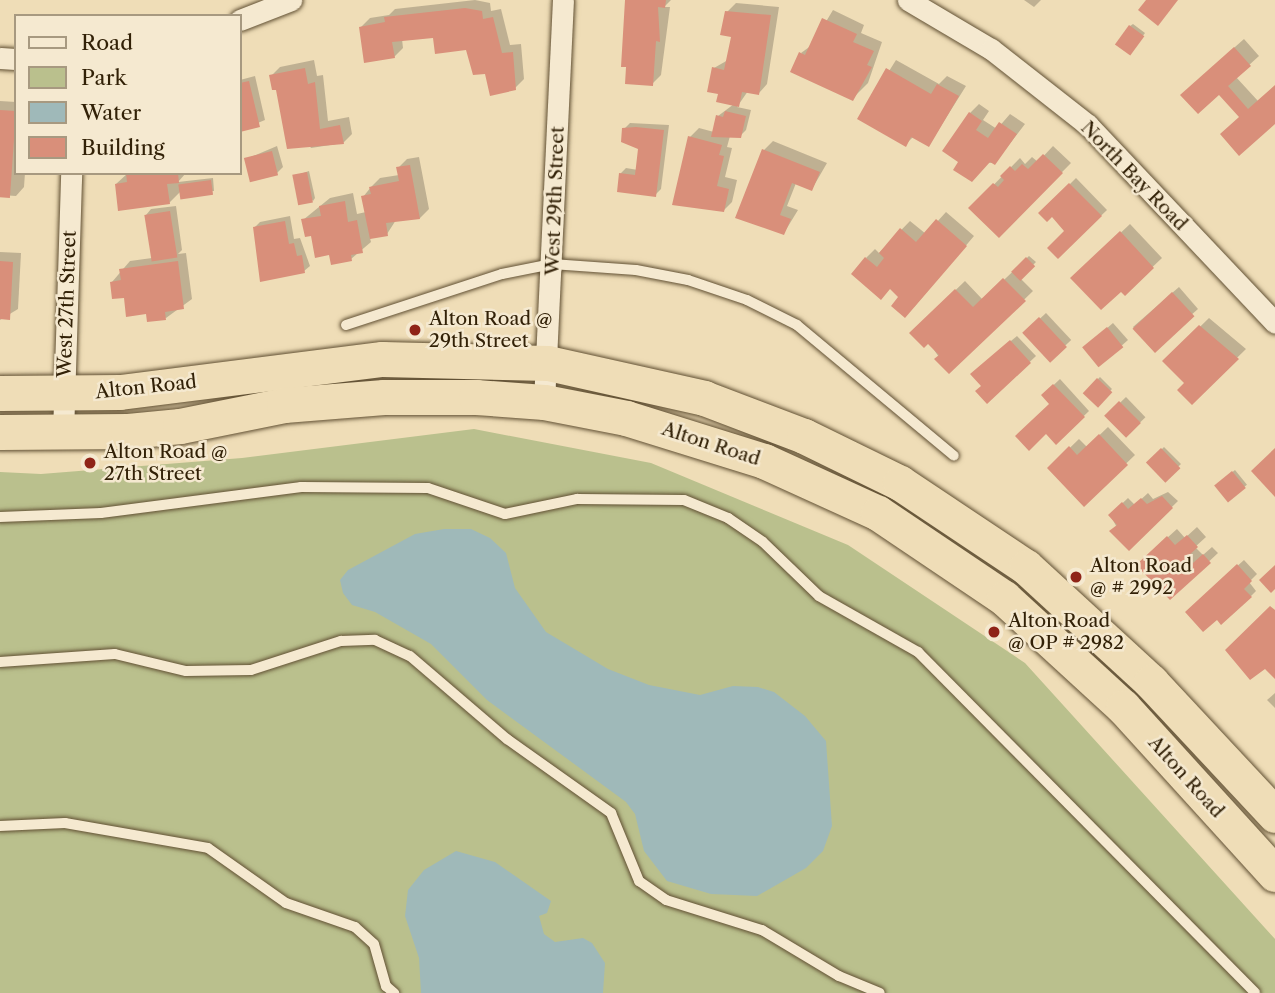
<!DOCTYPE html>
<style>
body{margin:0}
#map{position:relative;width:1275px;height:993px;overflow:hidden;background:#efddb7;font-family:"Libre Caslon Text",serif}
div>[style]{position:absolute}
.green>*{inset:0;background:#bac08d}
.water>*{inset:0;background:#9fb9b9}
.shadow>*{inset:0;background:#0003;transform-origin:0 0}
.building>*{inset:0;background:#d98f7a;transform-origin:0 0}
.roads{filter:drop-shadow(0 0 2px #615033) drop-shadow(0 0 2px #615033)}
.service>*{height:10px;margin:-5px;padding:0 5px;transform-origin:5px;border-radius:5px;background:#f5e9d0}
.minor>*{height:21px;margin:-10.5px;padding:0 10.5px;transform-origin:10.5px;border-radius:10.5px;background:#f5e9d0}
.trunk>*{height:35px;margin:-17.5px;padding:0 17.5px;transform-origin:17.5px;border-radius:17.5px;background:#efddb7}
.dots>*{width:19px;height:19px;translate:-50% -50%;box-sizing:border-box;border:4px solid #f5e9d0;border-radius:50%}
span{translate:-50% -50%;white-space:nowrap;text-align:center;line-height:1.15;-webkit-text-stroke:5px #f5e9d0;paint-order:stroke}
.street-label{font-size:19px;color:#322107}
.poi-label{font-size:19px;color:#322107}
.left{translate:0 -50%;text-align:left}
.legend{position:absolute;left:14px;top:14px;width:228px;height:161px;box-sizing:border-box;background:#f5e9d0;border:2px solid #a79980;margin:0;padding:9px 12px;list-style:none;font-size:21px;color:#322107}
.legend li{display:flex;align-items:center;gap:14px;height:35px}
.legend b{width:35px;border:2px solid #a79980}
</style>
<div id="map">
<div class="green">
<div style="clip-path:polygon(474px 429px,651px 463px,848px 545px,1025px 663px,1275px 939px,1275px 993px,0 993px,0 472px,41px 474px,242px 458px)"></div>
</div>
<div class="water">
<div style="clip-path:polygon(444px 529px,471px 529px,490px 538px,506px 553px,515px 588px,546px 632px,608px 669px,649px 685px,700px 695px,733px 686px,758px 687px,774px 692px,805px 716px,826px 741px,832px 826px,823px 851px,806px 868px,757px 896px,711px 894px,667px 881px,644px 851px,635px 814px,626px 802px,487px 700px,431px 644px,375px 612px,352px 605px,343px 593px,340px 580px,348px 570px,415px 534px)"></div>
<div style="clip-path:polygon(456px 851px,495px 862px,551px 901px,547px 913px,539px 916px,544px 934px,555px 942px,583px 938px,592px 943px,605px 963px,603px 993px,421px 993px,419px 958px,405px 916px,408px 890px,424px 870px)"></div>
</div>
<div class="shadow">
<div style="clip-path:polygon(475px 0,490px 3px,491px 11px,501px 9px,510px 45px,521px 44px,524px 79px,515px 88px,486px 72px,467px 48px,434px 36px,402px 39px,403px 48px,394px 57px,361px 27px,370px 18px,389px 15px,395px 9px)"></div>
<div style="clip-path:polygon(627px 0,671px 0,664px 7px,670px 7px,661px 75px,652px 84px)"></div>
<div style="clip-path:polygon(1024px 0,1041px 0,1034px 7px)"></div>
<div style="clip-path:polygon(736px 3px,779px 7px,767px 84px,759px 93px,748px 91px,737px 107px,751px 110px,746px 130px,740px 136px,730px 136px,727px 147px,732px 148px,725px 177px,737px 180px,732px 202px,723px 211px,690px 137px,699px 128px,714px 132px,718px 116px,734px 104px,720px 92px,714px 68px,728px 60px,733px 36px,727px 12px)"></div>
<div style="clip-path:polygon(833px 10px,864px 25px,861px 33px,882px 42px,868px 83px,852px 99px,801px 53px,812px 45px)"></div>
<div style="clip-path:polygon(1133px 24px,1145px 33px,1131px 51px,1130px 26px)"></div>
<div style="clip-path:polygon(1244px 39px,1259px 56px,1236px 77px,1258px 101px,1275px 86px,1275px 122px,1241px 117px,1219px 93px,1191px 86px)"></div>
<div style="clip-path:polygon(314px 60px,317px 76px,323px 75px,328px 121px,349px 117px,352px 134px,343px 143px,311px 148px,271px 76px,280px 67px)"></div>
<div style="clip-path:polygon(896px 60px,939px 84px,947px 76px,966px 86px,929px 145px,914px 136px,905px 145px,859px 119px)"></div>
<div style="clip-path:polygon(255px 76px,265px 120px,240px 130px,240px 80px)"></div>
<div style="clip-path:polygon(0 101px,16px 102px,16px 173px,25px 173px,24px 187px,16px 196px,0 195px)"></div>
<div style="clip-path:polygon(979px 104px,989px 111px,983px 120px,997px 129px,1010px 114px,1025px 124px,995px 163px,961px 162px,970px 113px)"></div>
<div style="clip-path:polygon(630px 123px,669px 125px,661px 189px,655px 195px,620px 174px,626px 168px,638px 170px,640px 148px,624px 129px)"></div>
<div style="clip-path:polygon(773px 141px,827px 163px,812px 189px,796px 183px,787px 206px,798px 210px,784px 233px,764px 150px)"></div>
<div style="clip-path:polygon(277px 146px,283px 167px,277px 173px,246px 159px)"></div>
<div style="clip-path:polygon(1053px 146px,1071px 163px,999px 236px,971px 208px,1020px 158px,1025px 164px,1032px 157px,1038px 162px)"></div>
<div style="clip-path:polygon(419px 157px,429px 209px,420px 218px,396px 220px,387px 234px,370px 238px,371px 242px,351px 259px,330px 253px,303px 220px,330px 198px,353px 193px,357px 214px,366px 212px,363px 197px,371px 187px,380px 178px,399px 175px,398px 168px,407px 159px)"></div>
<div style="clip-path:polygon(309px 171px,315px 198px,313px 201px,294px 176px)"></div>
<div style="clip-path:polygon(128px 173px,186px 173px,178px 182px,213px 178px,214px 191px,181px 191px,169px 203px,116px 184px)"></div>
<div style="clip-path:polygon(1076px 178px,1107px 210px,1058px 257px,1067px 231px,1052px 215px,1041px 213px)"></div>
<div style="clip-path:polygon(176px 206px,182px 250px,178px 254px,186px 253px,192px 299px,166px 318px,148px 312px,112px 282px,130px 261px,152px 258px,146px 215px,151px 209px)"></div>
<div style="clip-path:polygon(946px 212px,974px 236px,914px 307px,866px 258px,875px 249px,879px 253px,910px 221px,926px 234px)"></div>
<div style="clip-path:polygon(290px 216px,294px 239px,300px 238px,310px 266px,304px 271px,254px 228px,260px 222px)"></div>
<div style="clip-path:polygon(1130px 224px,1162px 258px,1125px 293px,1082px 269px)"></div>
<div style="clip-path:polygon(0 252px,21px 253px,18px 309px,0 320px)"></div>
<div style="clip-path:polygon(1029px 256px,1036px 262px,1020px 278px,1033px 291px,949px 372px,928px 341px,911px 333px,965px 281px,983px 300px)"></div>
<div style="left:1179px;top:287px;width:29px;height:61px;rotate:49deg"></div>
<div style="left:1046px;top:313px;width:37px;height:29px;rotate:47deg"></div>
<div style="clip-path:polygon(1209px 318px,1246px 349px,1192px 402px,1186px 383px,1165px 361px)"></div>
<div style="clip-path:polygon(1113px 323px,1128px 340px,1100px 365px,1091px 342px)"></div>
<div style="clip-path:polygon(1017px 336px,1036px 356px,987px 402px,978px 368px)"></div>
<div style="left:1100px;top:377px;width:17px;height:22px;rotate:45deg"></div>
<div style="clip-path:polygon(1060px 379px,1089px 411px,1057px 442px,1051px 404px,1043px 395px)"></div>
<div style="left:1126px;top:397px;width:28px;height:27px;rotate:46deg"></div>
<div style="clip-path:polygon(1108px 427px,1135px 455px,1084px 504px,1049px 468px,1079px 439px,1087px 447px)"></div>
<div style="left:1164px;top:447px;width:24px;height:22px;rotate:45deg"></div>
<div style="left:1235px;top:470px;width:19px;height:24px;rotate:51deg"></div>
<div style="clip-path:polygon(1168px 492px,1178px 501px,1129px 549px,1110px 515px,1128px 498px,1135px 505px,1148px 493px,1153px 499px)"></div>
<div style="clip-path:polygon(1197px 527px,1206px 537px,1195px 547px,1203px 555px,1212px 547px,1218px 553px,1170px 598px,1147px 556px,1177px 529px,1185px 538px)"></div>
<div style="clip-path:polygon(1244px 560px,1257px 574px,1249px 582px,1256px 591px,1251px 596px,1193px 606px)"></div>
<div style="clip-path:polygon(1275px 693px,1275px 708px,1267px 700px)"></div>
</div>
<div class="building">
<div style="clip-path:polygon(625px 0,666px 0,665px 8px,658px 7px,660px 42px,656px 41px,653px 86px,625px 84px,626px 67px,621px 67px)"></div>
<div style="clip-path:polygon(1146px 0,1178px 0,1158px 26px,1138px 10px)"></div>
<div style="clip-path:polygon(465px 8px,482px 11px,483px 19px,493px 17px,502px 53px,513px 52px,516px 90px,490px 96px,485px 74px,473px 75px,466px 50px,435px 54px,433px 38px,392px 42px,395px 58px,364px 63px,359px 27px,385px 22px,384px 17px)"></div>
<div style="clip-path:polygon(725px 11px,771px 15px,759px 95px,742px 92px,739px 107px,716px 102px,718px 94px,707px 92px,712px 67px,724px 70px,731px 37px,720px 35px)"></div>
<div style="clip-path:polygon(822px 18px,857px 34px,853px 42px,874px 51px,867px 65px,872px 67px,853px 101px,790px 72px,799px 52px,805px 55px)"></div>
<div style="left:1129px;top:25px;width:19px;height:24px;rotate:36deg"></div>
<div style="clip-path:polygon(1234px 47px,1251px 66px,1228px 86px,1248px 109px,1275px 85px,1275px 124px,1239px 156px,1220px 134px,1239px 117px,1219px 95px,1198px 114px,1180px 95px)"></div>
<div style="clip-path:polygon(305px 68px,308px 84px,315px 82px,320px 129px,340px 125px,344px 144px,287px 149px,276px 90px,272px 90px,269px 75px)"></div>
<div style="clip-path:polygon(886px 68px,931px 94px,937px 84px,959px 96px,929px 147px,911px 137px,906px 147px,857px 119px)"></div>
<div style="clip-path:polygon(249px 81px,260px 127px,240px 132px,240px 83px)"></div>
<div style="left:0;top:110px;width:16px;height:87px;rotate:4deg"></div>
<div style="clip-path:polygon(725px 111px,746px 116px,741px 138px,711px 137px,716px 115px,723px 117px)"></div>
<div style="clip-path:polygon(969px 112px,982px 121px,976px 130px,988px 138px,999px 122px,1017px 134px,995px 165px,990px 162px,972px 182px,953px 170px,958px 162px,942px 151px)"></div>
<div style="clip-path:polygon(636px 127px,664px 130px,656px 197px,617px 192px,619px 173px,635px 175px,638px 149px,621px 142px,622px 128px)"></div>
<div style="clip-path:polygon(688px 136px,722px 145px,719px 155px,724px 156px,717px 186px,729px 189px,724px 212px,672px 205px)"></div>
<div style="clip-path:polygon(762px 149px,820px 172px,812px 191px,792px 183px,780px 215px,791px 219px,784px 235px,735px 218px)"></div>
<div style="left:272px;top:151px;width:25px;height:29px;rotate:76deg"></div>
<div style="clip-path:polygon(1043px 154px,1063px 173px,999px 238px,968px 208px,993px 183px,998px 187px,1004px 180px,1000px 176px,1010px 166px,1015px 171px,1022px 164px,1028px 169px)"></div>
<div style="clip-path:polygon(410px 165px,420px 219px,386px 223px,388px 236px,370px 239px,361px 196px,371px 194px,369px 187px,399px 181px,396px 167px)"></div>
<div style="left:307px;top:172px;width:31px;height:15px;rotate:79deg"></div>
<div style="clip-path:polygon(126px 173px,178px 173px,179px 183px,167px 184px,170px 204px,118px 211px,115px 184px,127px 182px)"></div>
<div style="left:211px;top:180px;width:15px;height:33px;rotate:82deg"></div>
<div style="clip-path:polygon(1069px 183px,1102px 216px,1058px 259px,1047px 248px,1064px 231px,1052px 217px,1047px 222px,1038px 213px)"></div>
<div style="clip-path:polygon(345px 201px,348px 222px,357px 220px,363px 253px,351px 255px,352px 261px,331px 265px,329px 255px,315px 258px,311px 236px,305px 237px,301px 219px,321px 216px,319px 206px)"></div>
<div style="left:170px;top:211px;width:47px;height:26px;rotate:81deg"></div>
<div style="clip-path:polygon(936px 219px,967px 246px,905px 318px,891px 306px,898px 297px,890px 289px,881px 300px,851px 274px,865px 257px,877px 267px,884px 258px,879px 253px,900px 228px,916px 242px)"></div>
<div style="clip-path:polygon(285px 221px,289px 244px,294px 243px,297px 256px,302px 255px,305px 273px,260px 282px,253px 227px)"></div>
<div style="clip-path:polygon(1120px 231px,1154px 268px,1125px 296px,1121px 292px,1101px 310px,1070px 278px)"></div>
<div style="left:1026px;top:257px;width:13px;height:21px;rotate:45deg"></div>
<div style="clip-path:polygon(0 261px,13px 262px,10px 320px,0 319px)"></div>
<div style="clip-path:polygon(178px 261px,184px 309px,165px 312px,166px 320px,147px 322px,146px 314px,126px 317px,124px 298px,112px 299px,110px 282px,121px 280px,119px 269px)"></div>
<div style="clip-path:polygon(1003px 278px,1026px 301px,949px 374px,934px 359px,939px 355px,928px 344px,924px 348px,909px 333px,955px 289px,973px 307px)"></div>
<div style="left:1172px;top:292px;width:33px;height:54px;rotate:47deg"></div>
<div style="left:1039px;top:317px;width:41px;height:23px;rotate:47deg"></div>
<div style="clip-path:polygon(1199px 325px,1239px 359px,1192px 405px,1177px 390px,1184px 383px,1162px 361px)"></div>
<div style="left:1107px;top:327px;width:26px;height:32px;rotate:51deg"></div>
<div style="clip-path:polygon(1010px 340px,1031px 363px,987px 404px,975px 391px,981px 386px,970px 374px)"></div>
<div style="left:1097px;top:378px;width:21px;height:21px;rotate:43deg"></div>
<div style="clip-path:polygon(1053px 384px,1085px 417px,1056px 445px,1046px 434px,1029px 451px,1015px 436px,1049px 404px,1041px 395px)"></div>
<div style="left:1119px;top:401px;width:31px;height:21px;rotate:45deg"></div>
<div style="clip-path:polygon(1099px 434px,1128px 465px,1084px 507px,1047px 468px,1069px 446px,1077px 455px)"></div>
<div style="left:1161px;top:448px;width:28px;height:21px;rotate:46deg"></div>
<div style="clip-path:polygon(1275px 448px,1275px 497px,1251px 471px)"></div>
<div style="left:1232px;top:471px;width:22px;height:23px;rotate:51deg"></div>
<div style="clip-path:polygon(1162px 496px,1173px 508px,1129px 551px,1109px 531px,1117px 525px,1108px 515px,1122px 502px,1128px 509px,1141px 498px,1147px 504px)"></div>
<div style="clip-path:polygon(1187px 535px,1198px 547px,1187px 557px,1193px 563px,1203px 554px,1211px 563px,1170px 600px,1136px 565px,1167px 536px,1175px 545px)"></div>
<div style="clip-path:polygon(1237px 564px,1252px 581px,1244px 589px,1252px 597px,1221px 625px,1217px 620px,1203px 632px,1185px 612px)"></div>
<div style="clip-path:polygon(1275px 565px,1275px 589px,1271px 593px,1259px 580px)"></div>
<div style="clip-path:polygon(1270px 606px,1275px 610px,1275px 679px,1265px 669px,1250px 680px,1225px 650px)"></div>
</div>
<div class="roads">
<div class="service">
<div style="left:346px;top:325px;width:164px;rotate:-18.1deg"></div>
<div style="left:502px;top:274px;width:51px;rotate:-11.3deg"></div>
<div style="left:552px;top:264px;width:84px;rotate:4.1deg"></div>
<div style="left:636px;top:270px;width:53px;rotate:10.9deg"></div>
<div style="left:688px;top:280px;width:62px;rotate:18.7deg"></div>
<div style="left:747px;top:300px;width:56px;rotate:26.6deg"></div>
<div style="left:797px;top:325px;width:204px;rotate:39.8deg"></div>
<div style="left:0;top:517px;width:101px;rotate:-2.3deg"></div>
<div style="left:101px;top:513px;width:202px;rotate:-7.4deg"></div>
<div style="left:301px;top:487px;width:127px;rotate:0.5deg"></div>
<div style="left:428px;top:488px;width:81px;rotate:18.7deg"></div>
<div style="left:505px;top:514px;width:74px;rotate:-11.8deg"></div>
<div style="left:577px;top:499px;width:107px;rotate:0.5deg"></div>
<div style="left:684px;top:500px;width:48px;rotate:22.2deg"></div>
<div style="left:728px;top:518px;width:42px;rotate:34.4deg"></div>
<div style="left:763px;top:542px;width:78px;rotate:44deg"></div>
<div style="left:819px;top:596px;width:114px;rotate:29.5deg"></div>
<div style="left:918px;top:652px;width:479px;rotate:45.3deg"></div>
<div style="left:0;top:662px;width:115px;rotate:-4deg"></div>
<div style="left:115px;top:654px;width:73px;rotate:13.5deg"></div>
<div style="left:186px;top:671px;width:65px;rotate:-0.9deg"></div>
<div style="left:251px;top:670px;width:95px;rotate:-17.9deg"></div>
<div style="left:341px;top:641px;width:34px;rotate:-2deg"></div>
<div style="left:375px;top:640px;width:38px;rotate:25deg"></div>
<div style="left:410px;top:656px;width:128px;rotate:40.6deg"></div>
<div style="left:507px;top:739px;width:128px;rotate:35.4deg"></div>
<div style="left:611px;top:813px;width:74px;rotate:67.6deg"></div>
<div style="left:639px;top:881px;width:33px;rotate:35deg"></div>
<div style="left:666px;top:900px;width:101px;rotate:17.4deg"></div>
<div style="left:762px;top:930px;width:90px;rotate:30.9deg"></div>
<div style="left:839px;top:976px;width:44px;rotate:22.5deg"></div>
<div style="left:0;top:826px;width:65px;rotate:-2.6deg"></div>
<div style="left:65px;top:823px;width:145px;rotate:9.9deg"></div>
<div style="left:208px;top:848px;width:95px;rotate:35.2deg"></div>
<div style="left:286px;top:903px;width:73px;rotate:19.2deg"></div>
<div style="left:355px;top:927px;width:25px;rotate:42deg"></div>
<div style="left:374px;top:944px;width:44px;rotate:74.1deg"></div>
<div style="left:386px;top:986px;width:11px;rotate:41deg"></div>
</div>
<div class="minor">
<div style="left:908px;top:0;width:96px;rotate:30.6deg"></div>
<div style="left:991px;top:49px;width:123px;rotate:38.1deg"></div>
<div style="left:1088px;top:125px;width:272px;rotate:46.6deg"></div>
<div style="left:240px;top:20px;width:55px;rotate:-21.4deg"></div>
<div style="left:0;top:58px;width:16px;rotate:4deg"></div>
<div style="left:544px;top:402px;width:402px;rotate:-87.3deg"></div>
<div style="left:63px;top:434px;width:261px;rotate:-88.2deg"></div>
</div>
<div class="trunk">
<div style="left:0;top:393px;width:120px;rotate:-0.5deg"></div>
<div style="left:120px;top:392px;width:264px;rotate:-7.2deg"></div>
<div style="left:382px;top:359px;width:166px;rotate:1.4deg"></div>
<div style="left:548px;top:363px;width:160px;rotate:12.6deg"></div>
<div style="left:704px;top:398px;width:107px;rotate:20.8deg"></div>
<div style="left:804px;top:436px;width:107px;rotate:26.1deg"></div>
<div style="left:900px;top:483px;width:151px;rotate:33.7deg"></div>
<div style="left:1026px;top:567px;width:170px;rotate:42.6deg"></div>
<div style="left:1151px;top:682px;width:182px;rotate:47deg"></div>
<div style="left:0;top:432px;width:128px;rotate:-0.4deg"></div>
<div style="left:128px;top:431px;width:52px;rotate:-5.5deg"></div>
<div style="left:180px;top:426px;width:106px;rotate:-11.4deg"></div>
<div style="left:284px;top:405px;width:100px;rotate:-4.6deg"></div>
<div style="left:384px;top:397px;width:92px"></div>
<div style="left:476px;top:397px;width:68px;rotate:4.2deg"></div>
<div style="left:544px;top:402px;width:84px;rotate:11deg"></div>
<div style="left:626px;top:418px;width:145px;rotate:17.3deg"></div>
<div style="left:764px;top:461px;width:125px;rotate:24.5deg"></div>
<div style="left:878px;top:513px;width:152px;rotate:34deg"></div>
<div style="left:1004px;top:598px;width:161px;rotate:42.5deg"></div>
<div style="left:1123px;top:707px;width:226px;rotate:47.7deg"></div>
</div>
</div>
<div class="dots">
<div style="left:415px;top:330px;background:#8f2418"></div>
<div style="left:90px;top:463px;background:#8f2418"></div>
<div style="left:1076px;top:577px;background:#8f2418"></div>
<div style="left:994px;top:632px;background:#8f2418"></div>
</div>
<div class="street-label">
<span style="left:1134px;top:176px;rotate:46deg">North Bay Road</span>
<span style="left:555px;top:201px;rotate:-88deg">West 29th Street</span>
<span style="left:67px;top:304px;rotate:-88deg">West 27th Street</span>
<span style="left:146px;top:387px;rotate:-6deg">Alton Road</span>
<span style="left:711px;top:444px;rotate:18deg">Alton Road</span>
<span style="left:1186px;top:777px;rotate:48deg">Alton Road</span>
</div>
<div class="poi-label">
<span class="left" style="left:429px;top:330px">Alton Road @<br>29th Street</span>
<span class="left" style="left:104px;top:463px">Alton Road @<br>27th Street</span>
<span class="left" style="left:1090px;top:577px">Alton Road<br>@ # 2992</span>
<span class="left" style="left:1008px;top:632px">Alton Road<br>@ OP # 2982</span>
</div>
<ul class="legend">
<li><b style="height:9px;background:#f5e9d0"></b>Road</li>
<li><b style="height:19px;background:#bac08d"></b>Park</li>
<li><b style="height:19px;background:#9fb9b9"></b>Water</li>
<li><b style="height:19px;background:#d98f7a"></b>Building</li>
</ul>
</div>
